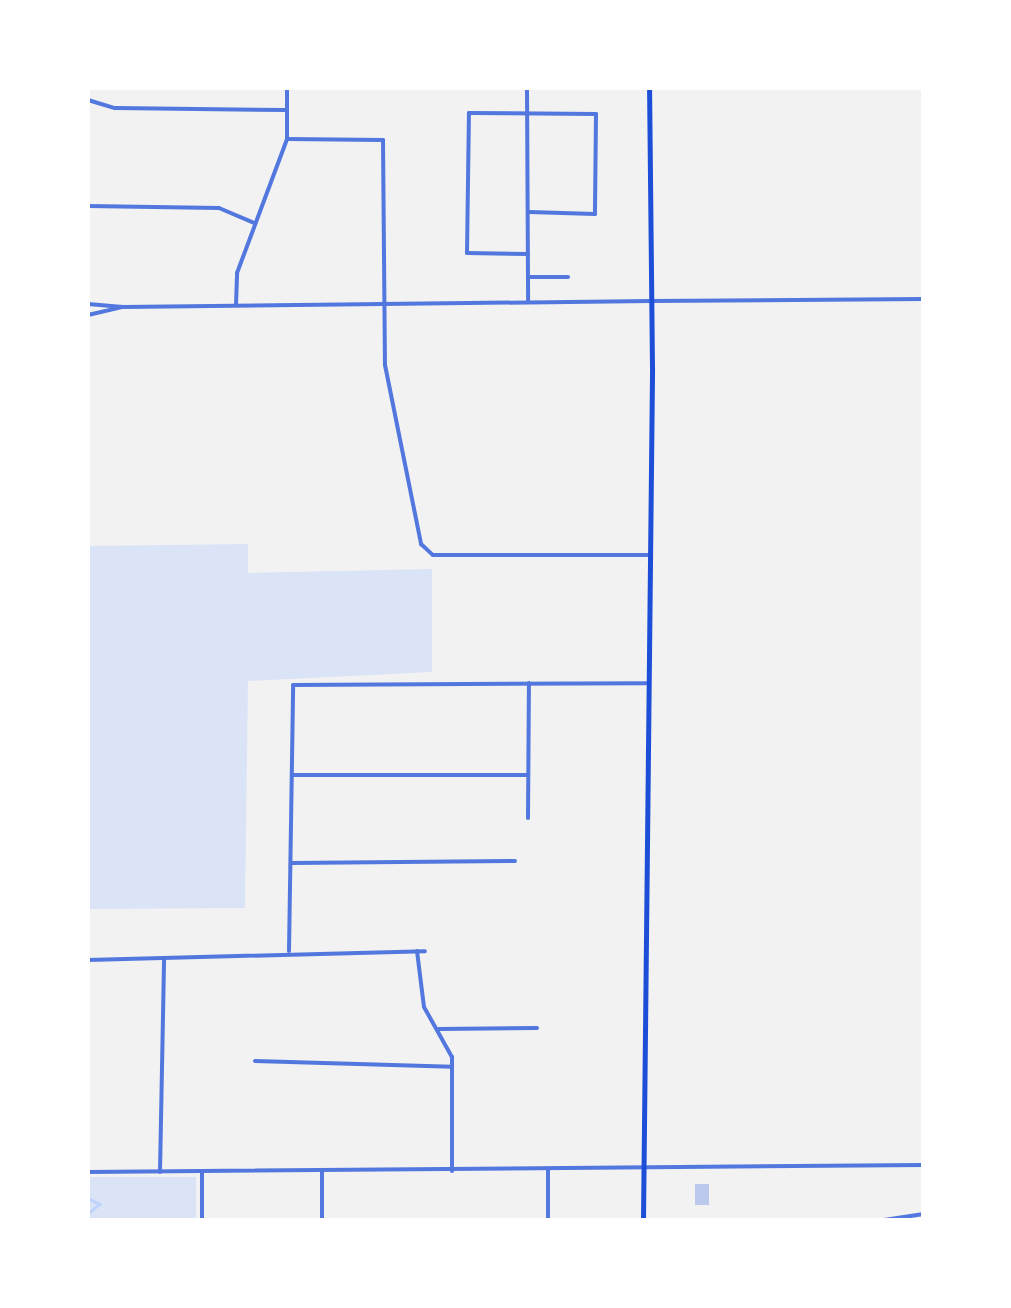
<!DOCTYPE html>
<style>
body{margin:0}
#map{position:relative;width:1011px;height:1308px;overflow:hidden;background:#f2f2f2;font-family:Helvetica,sans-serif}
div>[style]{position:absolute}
.green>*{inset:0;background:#dbe4f7;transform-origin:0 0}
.stream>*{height:2.5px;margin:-1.25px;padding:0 1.25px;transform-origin:1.25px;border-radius:1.25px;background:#bfd3fe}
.building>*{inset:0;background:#bdc9ec;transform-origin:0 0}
.minor>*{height:4px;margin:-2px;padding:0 2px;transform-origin:2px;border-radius:2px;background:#5277de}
.tertiary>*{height:4px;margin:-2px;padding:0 2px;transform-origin:2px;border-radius:2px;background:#5277de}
.primary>*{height:5px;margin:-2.5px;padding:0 2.5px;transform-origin:2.5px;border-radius:2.5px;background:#1d4ed8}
span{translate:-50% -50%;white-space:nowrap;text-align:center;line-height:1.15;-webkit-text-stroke:8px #fff;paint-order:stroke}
.frame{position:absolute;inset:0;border:90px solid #fff;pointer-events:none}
</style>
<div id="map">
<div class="green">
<div style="clip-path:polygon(248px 544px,248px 573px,432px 569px,432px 672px,248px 681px,245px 908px,88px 909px,88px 546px)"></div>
<div style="left:88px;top:1177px;width:108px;height:43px"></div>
</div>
<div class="stream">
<div style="left:88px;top:1198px;width:13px;rotate:27deg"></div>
<div style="left:100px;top:1204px;width:16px;rotate:140deg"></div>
</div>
<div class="building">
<div style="left:695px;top:1184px;width:14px;height:21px"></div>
</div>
<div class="minor">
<div style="left:527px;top:88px;width:214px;rotate:89.7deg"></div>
<div style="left:88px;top:100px;width:28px;rotate:17deg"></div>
<div style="left:115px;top:108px;width:172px;rotate:0.7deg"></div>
<div style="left:287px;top:139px;width:96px;rotate:0.6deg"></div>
<div style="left:383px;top:140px;width:225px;rotate:89.5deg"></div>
<div style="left:385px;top:365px;width:183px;rotate:78.6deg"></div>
<div style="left:421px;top:544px;width:16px;rotate:43deg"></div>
<div style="left:433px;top:555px;width:216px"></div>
<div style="left:88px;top:206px;width:131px;rotate:0.9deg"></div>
<div style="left:219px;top:208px;width:38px;rotate:23deg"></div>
<div style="left:528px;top:254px;width:61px;rotate:-179.1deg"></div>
<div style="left:467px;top:253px;width:140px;rotate:-89.2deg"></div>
<div style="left:469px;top:113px;width:127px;rotate:0.5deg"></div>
<div style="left:596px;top:114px;width:100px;rotate:90.6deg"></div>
<div style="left:595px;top:214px;width:66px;rotate:-178.3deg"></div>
<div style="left:528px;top:277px;width:40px"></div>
<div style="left:651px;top:301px;width:273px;rotate:-0.4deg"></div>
<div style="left:236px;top:305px;width:32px;rotate:-88deg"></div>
<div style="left:237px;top:273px;width:143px;rotate:-69.5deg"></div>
<div style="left:287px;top:139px;width:51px;rotate:-90deg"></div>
<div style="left:293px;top:775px;width:235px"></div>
<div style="left:528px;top:818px;width:135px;rotate:-89.6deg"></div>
<div style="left:291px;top:863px;width:224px;rotate:-0.5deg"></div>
<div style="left:289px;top:951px;width:266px;rotate:-89.1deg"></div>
<div style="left:293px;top:685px;width:353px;rotate:-0.3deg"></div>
<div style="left:417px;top:951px;width:56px;rotate:82.9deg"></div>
<div style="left:424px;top:1007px;width:57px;rotate:60.8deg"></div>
<div style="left:452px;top:1057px;width:114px;rotate:90deg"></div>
<div style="left:88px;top:960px;width:337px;rotate:-1.5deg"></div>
<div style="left:439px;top:1029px;width:98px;rotate:-0.6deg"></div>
<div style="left:255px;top:1061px;width:197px;rotate:1.7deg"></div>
<div style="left:160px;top:1172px;width:212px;rotate:-88.9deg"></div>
<div style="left:202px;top:1220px;width:48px;rotate:-90deg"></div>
<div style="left:322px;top:1220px;width:49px;rotate:-90deg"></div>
<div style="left:548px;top:1220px;width:51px;rotate:-90deg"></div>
<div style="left:884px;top:1220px;width:40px;rotate:-8.5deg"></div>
</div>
<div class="tertiary">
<div style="left:88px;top:304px;width:35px;rotate:5deg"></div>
<div style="left:88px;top:315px;width:36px;rotate:-13deg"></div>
<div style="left:123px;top:307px;width:528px;rotate:-0.65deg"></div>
<div style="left:88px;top:1172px;width:836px;rotate:-0.48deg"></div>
</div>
<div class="primary">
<div style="left:643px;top:1220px;width:852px;rotate:-89.39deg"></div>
<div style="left:652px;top:368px;width:280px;rotate:-90.6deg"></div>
</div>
<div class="frame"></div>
</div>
